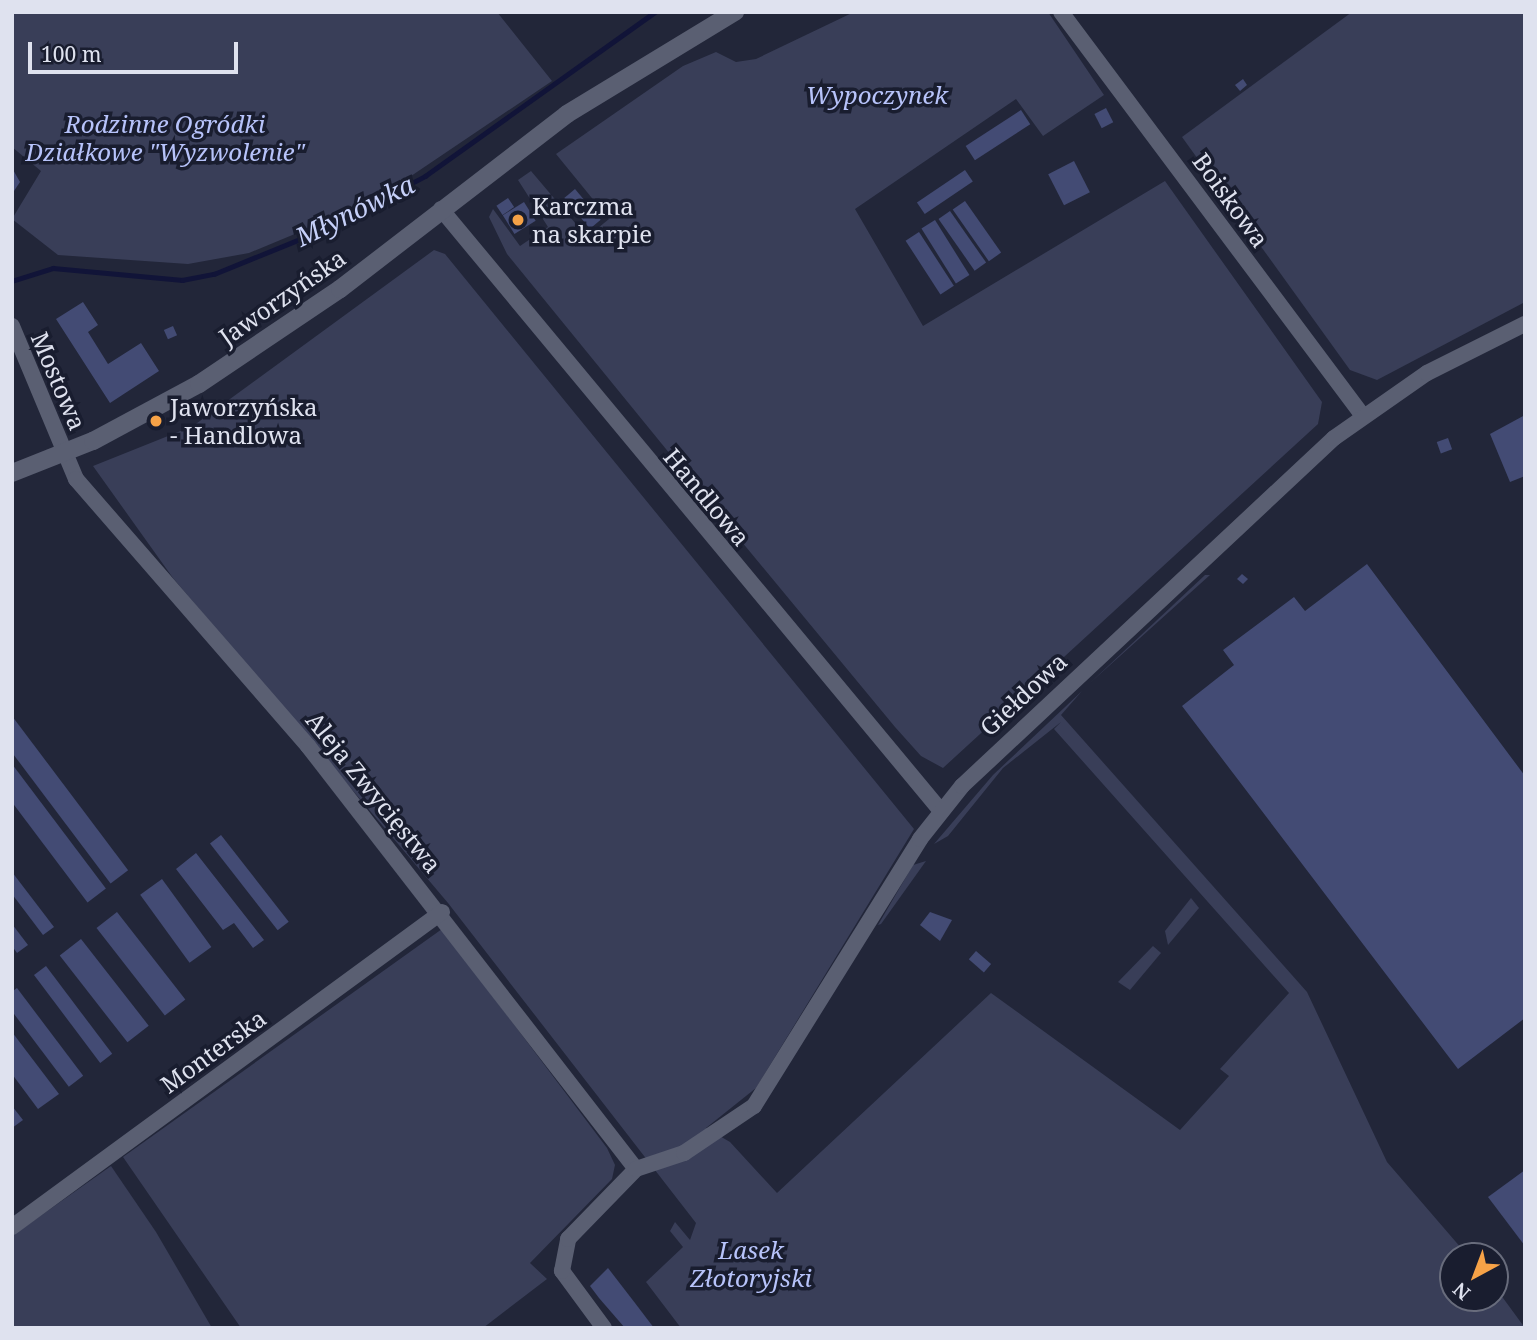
<!DOCTYPE html>
<meta charset="utf-8">
<style>
body{margin:0}
#map{position:relative;width:1537px;height:1340px;overflow:hidden;background:#222639;font-family:"Noto Serif",serif}
div>[style]{position:absolute}
.green>*{inset:0;background:#393e58}
.stream>*{height:4.5px;margin:-2.25px;padding:0 2.25px;transform-origin:2.25px;border-radius:2.25px;background:#111438}
.building>*{inset:0;background:#434b74;transform-origin:0 0}
.minor>*{height:16px;margin:-8px;padding:0 8px;transform-origin:8px;border-radius:8px;background:#5a5f72}
.tertiary>*{height:18px;margin:-9px;padding:0 9px;transform-origin:9px;border-radius:9px;background:#5a5f72}
.dots>*{width:19px;height:19px;translate:-50% -50%;box-sizing:border-box;border:4px solid #191d2f;border-radius:50%}
span{translate:-50% -50%;white-space:nowrap;text-align:center;line-height:1.15;-webkit-text-stroke:7px #191d2f;paint-order:stroke}
.park-label{font-size:24px;color:#b7c3fa;font-style:italic}
.street-label{font-size:24px;color:#dfe2ef}
.poi-label{font-size:24px;color:#dfe2ef}
.left{translate:0 -50%;text-align:left}
.water-label{font-size:26px;color:#c6d0f9;font-style:italic}
.frame{position:absolute;inset:0;border:14px solid #dfe2ef;pointer-events:none}
.north{position:absolute;left:1439px;top:1242px;width:70px;height:70px;box-sizing:border-box;background:#191d2f;border:2px solid #686c7c;border-radius:50%;rotate:221deg;font-size:19px;font-weight:700;line-height:28px;text-align:center;color:#dfe2ef}
.north::after{content:'';display:block;margin:auto;width:24px;height:32px;background:#f6a247;clip-path:polygon(50% 0,100% 100%,50% 72%,0 100%)}
.scale{position:absolute;left:28px;top:42px;width:210px;height:32px;box-sizing:border-box;border:4px solid #dfe2ef;border-top:0;padding-left:9px;font-size:21px;line-height:24px;white-space:nowrap;color:#dfe2ef;-webkit-text-stroke:5px #191d2f;paint-order:stroke}
</style>
<div id="map">
<div class="green">
<div style="clip-path:polygon(12px 12px,497px 12px,552px 81px,374px 201px,249px 253px,188px 264px,58px 255px,12px 219px,41px 171px,12px 147px)"></div>
<div style="clip-path:polygon(854px 12px,1048px 12px,1104px 95px,1043px 136px,1016px 99px,855px 209px,923px 326px,1165px 181px,1322px 402px,1318px 424px,943px 768px,921px 756px,895px 727px,732px 530px,507px 254px,489px 217px,493px 209px,520px 246px,548px 227px,518px 180px,531px 171px,587px 237px,609px 219px,556px 154px,683px 66px,716px 52px,736px 62px,756px 59px)"></div>
<div style="clip-path:polygon(1352px 12px,1525px 12px,1525px 302px,1377px 380px,1350px 370px,1182px 137px)"></div>
<div style="clip-path:polygon(434px 250px,445px 254px,914px 829px,756px 1088px,706px 1128px,730px 1142px,777px 1193px,991px 993px,1180px 1130px,1229px 1076px,1220px 1069px,1289px 993px,1054px 729px,1061px 722px,1003px 768px,948px 836px,934px 844px,993px 775px,1082px 691px,1061px 715px,1307px 992px,1387px 1162px,1468px 1256px,1453px 1256px,1453px 1298px,1495px 1298px,1495px 1287px,1525px 1328px,681px 1328px,646px 1282px,683px 1247px,670px 1231px,675px 1222px,690px 1240px,696px 1223px,448px 903px,173px 578px,93px 466px,193px 426px)"></div>
<div style="clip-path:polygon(1205px 575px,1210px 575px,1090px 683px)"></div>
<div style="clip-path:polygon(926px 861px,881px 924px,878px 925px,913px 865px)"></div>
<div style="clip-path:polygon(1191px 898px,1199px 908px,1168px 945px,1165px 931px)"></div>
<div style="clip-path:polygon(442px 929px,607px 1148px,615px 1165px,612px 1179px,530px 1263px,547px 1279px,483px 1328px,241px 1328px,123px 1157px)"></div>
<div style="clip-path:polygon(1153px 946px,1161px 953px,1130px 990px,1118px 982px)"></div>
<div style="clip-path:polygon(111px 1166px,156px 1232px,212px 1328px,12px 1328px,12px 1236px)"></div>
</div>
<div class="stream">
<div style="left:12px;top:281px;width:43px;rotate:-17.6deg"></div>
<div style="left:53px;top:268px;width:130px;rotate:5.3deg"></div>
<div style="left:182px;top:280px;width:33px;rotate:-11deg"></div>
<div style="left:214px;top:274px;width:114px;rotate:-22.1deg"></div>
<div style="left:320px;top:231px;width:119px;rotate:-27.6deg"></div>
<div style="left:425px;top:176px;width:282px;rotate:-35.5deg"></div>
</div>
<div class="building">
<div style="clip-path:polygon(1243px 79px,1247px 85px,1240px 91px,1235px 85px)"></div>
<div style="left:1106px;top:108px;width:16px;height:13px;rotate:63deg"></div>
<div style="left:1021px;top:110px;width:17px;height:66px;rotate:57deg"></div>
<div style="left:1074px;top:161px;width:35px;height:29px;rotate:63deg"></div>
<div style="clip-path:polygon(12px 168px,20px 182px,12px 194px)"></div>
<div style="left:965px;top:170px;width:14px;height:58px;rotate:56deg"></div>
<div style="left:575px;top:189px;width:40px;height:14px;rotate:50deg"></div>
<div style="left:508px;top:198px;width:11px;height:14px;rotate:56deg"></div>
<div style="left:965px;top:201px;width:63px;height:15px;rotate:55deg"></div>
<div style="left:524px;top:202px;width:22px;height:25px;rotate:58deg"></div>
<div style="left:950px;top:211px;width:63px;height:14px;rotate:55deg"></div>
<div style="left:935px;top:220px;width:65px;height:16px;rotate:58deg"></div>
<div style="left:919px;top:232px;width:64px;height:16px;rotate:57deg"></div>
<div style="clip-path:polygon(83px 302px,98px 325px,88px 332px,108px 364px,141px 343px,159px 371px,110px 403px,56px 319px)"></div>
<div style="left:173px;top:326px;width:10px;height:10px;rotate:66deg"></div>
<div style="clip-path:polygon(1525px 415px,1525px 476px,1510px 482px,1490px 434px)"></div>
<div style="left:1448px;top:438px;width:12px;height:12px;rotate:70deg"></div>
<div style="clip-path:polygon(1367px 564px,1525px 776px,1525px 1018px,1458px 1069px,1182px 706px,1234px 665px,1223px 650px,1294px 597px,1305px 611px)"></div>
<div style="clip-path:polygon(1242px 574px,1248px 579px,1243px 584px,1237px 579px)"></div>
<div style="left:12px;top:716px;width:193px;height:22px;rotate:53deg"></div>
<div style="left:12px;top:764px;width:156px;height:23px;rotate:53deg"></div>
<div style="left:221px;top:835px;width:110px;height:14px;rotate:52deg"></div>
<div style="clip-path:polygon(196px 853px,264px 940px,253px 948px,234px 923px,223px 930px,176px 869px)"></div>
<div style="clip-path:polygon(12px 872px,54px 927px,43px 935px,12px 894px)"></div>
<div style="left:162px;top:879px;width:84px;height:27px;rotate:54deg"></div>
<div style="left:117px;top:912px;width:111px;height:26px;rotate:52deg"></div>
<div style="clip-path:polygon(930px 912px,952px 920px,940px 941px,920px 925px)"></div>
<div style="clip-path:polygon(12px 924px,28px 945px,17px 953px,12px 946px)"></div>
<div style="left:81px;top:939px;width:110px;height:27px;rotate:52deg"></div>
<div style="left:976px;top:951px;width:20px;height:11px;rotate:41deg"></div>
<div style="left:46px;top:966px;width:110px;height:15px;rotate:53deg"></div>
<div style="left:17px;top:988px;width:110px;height:18px;rotate:53deg"></div>
<div style="clip-path:polygon(12px 1032px,59px 1094px,38px 1109px,12px 1074px)"></div>
<div style="clip-path:polygon(12px 1106px,23px 1120px,12px 1128px)"></div>
<div style="clip-path:polygon(1525px 1170px,1525px 1246px,1488px 1197px)"></div>
<div style="clip-path:polygon(608px 1268px,635px 1303px,654px 1328px,625px 1328px,599px 1298px,590px 1286px)"></div>
</div>
<div class="minor">
<div style="left:1061px;top:12px;width:504px;rotate:53.22deg"></div>
<div style="left:441px;top:209px;width:783px;rotate:50.29deg"></div>
<div style="left:12px;top:326px;width:166px;rotate:67.3deg"></div>
<div style="left:76px;top:479px;width:354px;rotate:49deg"></div>
<div style="left:308px;top:746px;width:535px;rotate:52.21deg"></div>
<div style="left:12px;top:1227px;width:533px;rotate:-36.22deg"></div>
<div style="left:604px;top:1328px;width:71px;rotate:-126.4deg"></div>
<div style="left:562px;top:1271px;width:33px;rotate:-79deg"></div>
<div style="left:568px;top:1239px;width:98px;rotate:-45.8deg"></div>
<div style="left:636px;top:1169px;width:51px;rotate:-18.4deg"></div>
<div style="left:684px;top:1153px;width:84px;rotate:-33.9deg"></div>
<div style="left:754px;top:1106px;width:314px;rotate:-58.1deg"></div>
<div style="left:920px;top:839px;width:68px;rotate:-51.6deg"></div>
<div style="left:962px;top:786px;width:509px;rotate:-43.09deg"></div>
<div style="left:1334px;top:438px;width:113px;rotate:-35deg"></div>
<div style="left:1427px;top:373px;width:110px;rotate:-26.6deg"></div>
</div>
<div class="tertiary">
<div style="left:12px;top:473px;width:87px;rotate:-21.6deg"></div>
<div style="left:93px;top:441px;width:120px;rotate:-28.3deg"></div>
<div style="left:199px;top:384px;width:170px;rotate:-34deg"></div>
<div style="left:340px;top:289px;width:287px;rotate:-37.6deg"></div>
<div style="left:567px;top:114px;width:197px;rotate:-31.3deg"></div>
</div>
<div class="dots">
<div style="left:518px;top:220px;background:#f6a247"></div>
<div style="left:156px;top:421px;background:#f6a247"></div>
</div>
<div class="park-label">
<span style="left:877px;top:95px">Wypoczynek</span>
<span style="left:165px;top:138px">Rodzinne Ogródki<br>Działkowe "Wyzwolenie"</span>
<span style="left:751px;top:1264px">Lasek<br>Złotoryjski</span>
</div>
<div class="street-label">
<span style="left:1231px;top:200px;rotate:54deg">Boiskowa</span>
<span style="left:282px;top:297px;rotate:-35deg">Jaworzyńska</span>
<span style="left:59px;top:381px;rotate:67deg">Mostowa</span>
<span style="left:707px;top:497px;rotate:50deg">Handlowa</span>
<span style="left:1023px;top:694px;rotate:-43deg">Giełdowa</span>
<span style="left:374px;top:792px;rotate:51deg">Aleja Zwycięstwa</span>
<span style="left:213px;top:1051px;rotate:-36deg">Monterska</span>
</div>
<div class="poi-label">
<span class="left" style="left:532px;top:220px">Karczma<br>na skarpie</span>
<span class="left" style="left:170px;top:421px">Jaworzyńska<br>- Handlowa</span>
</div>
<div class="water-label">
<span style="left:355px;top:211px;rotate:-26deg">Młynówka</span>
</div>
<div class="frame"></div>
<div class="north">N</div>
<div class="scale">100 m</div>
</div>
